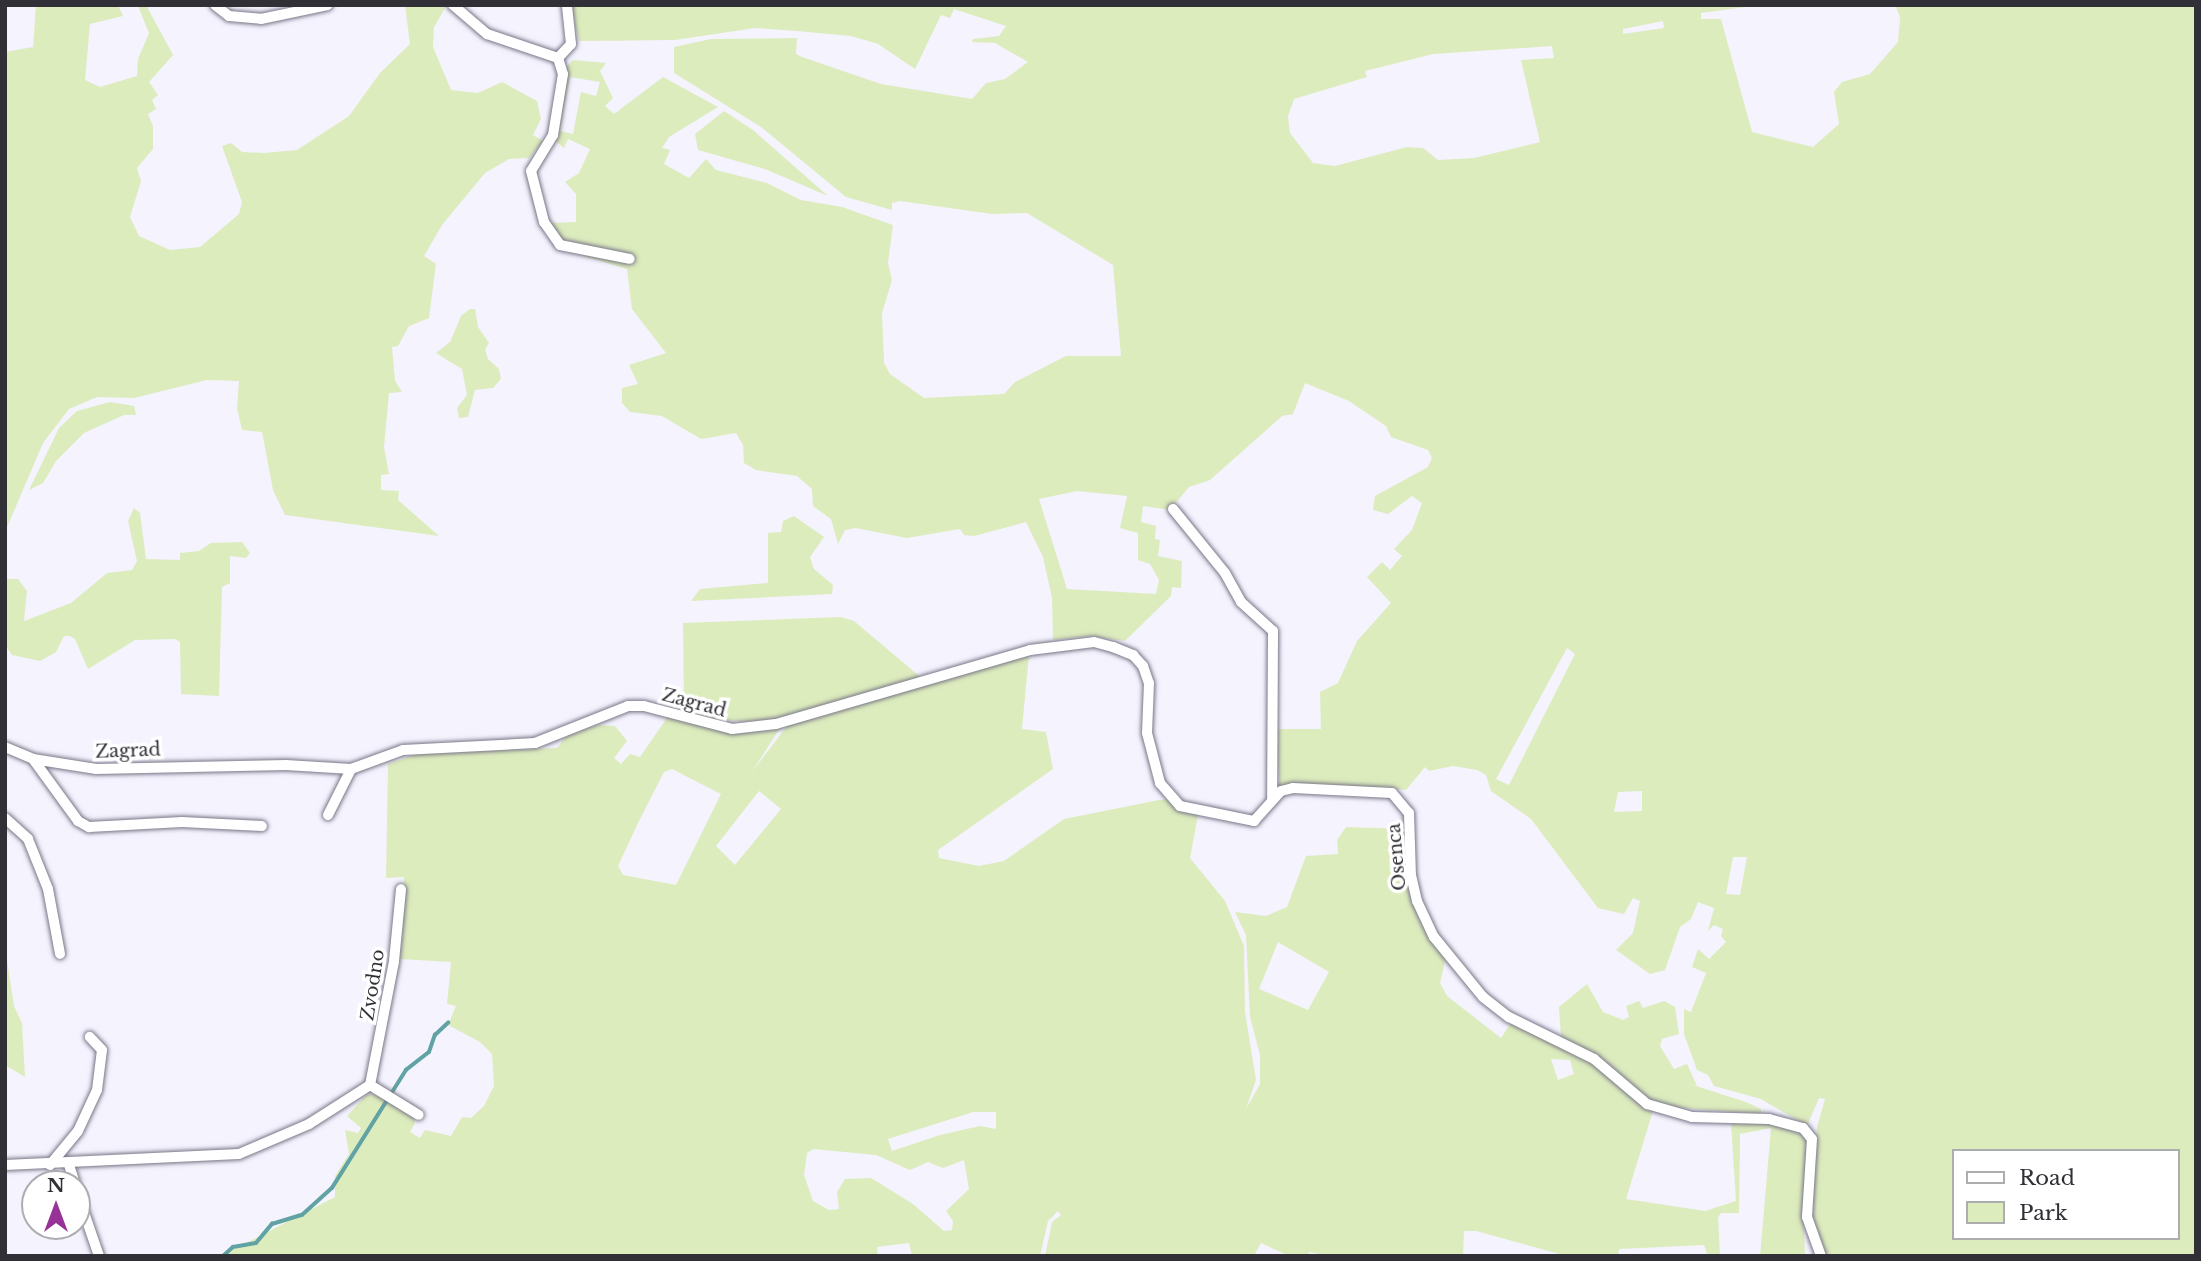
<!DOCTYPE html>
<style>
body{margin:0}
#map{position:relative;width:2201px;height:1261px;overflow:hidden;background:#f4f3fe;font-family:"Libre Baskerville",serif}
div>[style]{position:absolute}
.green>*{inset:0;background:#ddecbd}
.stream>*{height:3.5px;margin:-1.75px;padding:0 1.75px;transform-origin:1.75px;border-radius:1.75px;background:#61a2a4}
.roads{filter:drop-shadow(0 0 2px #797788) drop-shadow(0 0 2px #797788)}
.street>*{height:10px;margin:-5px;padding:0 5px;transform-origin:5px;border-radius:5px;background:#fff}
span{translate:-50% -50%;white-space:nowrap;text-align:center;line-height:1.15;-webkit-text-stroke:7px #fff;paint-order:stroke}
.street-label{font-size:18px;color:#313037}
.frame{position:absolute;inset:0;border:7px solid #313037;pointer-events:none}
.legend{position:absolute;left:1952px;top:1149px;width:228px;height:91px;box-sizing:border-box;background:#fff;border:2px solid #adacaf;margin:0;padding:9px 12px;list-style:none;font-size:21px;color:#313037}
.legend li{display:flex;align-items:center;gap:14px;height:35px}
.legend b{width:35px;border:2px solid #adacaf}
.north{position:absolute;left:21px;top:1170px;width:70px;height:70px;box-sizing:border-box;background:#fff;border:2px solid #adacaf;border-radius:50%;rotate:0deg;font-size:19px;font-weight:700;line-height:28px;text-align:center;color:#313037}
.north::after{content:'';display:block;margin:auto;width:24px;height:32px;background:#973297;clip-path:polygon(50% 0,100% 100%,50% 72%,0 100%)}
</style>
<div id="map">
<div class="green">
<div style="clip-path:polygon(36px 5px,118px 5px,123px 16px,90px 24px,85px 80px,100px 87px,137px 76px,138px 59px,149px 33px,138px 6px,146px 5px,173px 55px,149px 82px,158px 95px,152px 100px,156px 109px,148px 114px,153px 126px,153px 149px,137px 168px,141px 181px,130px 217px,139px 236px,170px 250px,200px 247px,239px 214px,242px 202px,222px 146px,231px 143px,242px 152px,264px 153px,297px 150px,349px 116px,380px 73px,410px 44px,405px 5px,447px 5px,434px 27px,433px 47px,451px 90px,478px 93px,502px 82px,537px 101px,541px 119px,533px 135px,543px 141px,529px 158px,509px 159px,485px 173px,442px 225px,424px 256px,436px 264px,429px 318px,409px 326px,398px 346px,392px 347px,395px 381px,402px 392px,389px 393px,384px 447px,389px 474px,381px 475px,381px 490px,399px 491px,398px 500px,439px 536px,285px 515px,273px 490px,262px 432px,242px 430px,237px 408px,239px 381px,207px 380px,134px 398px,97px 397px,69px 409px,43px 443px,5px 532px,5px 52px,33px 47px)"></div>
<div style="clip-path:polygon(evenodd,570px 5px,1760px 5px,1701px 13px,1701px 19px,1721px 19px,1752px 132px,1813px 147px,1839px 124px,1834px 92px,1842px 82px,1870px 74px,1898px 42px,1900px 17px,1895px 5px,2196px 5px,2196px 1256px,1826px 1256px,1813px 1227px,1812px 1187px,1817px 1127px,1825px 1099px,1819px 1098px,1807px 1126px,1761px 1099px,1714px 1086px,1708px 1075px,1697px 1070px,1684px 1034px,1684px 1009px,1691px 1012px,1706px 973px,1692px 967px,1698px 949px,1709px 959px,1726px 942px,1721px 936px,1723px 929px,1714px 925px,1708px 931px,1714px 908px,1698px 902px,1691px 919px,1680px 927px,1665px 970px,1650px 974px,1616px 950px,1633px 933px,1640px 901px,1633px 898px,1624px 914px,1598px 908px,1531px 819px,1491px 791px,1486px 775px,1477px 770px,1453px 766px,1429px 771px,1425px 767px,1406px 790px,1325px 784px,1280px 786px,1275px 729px,1321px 729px,1320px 692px,1338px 683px,1357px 641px,1391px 603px,1367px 577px,1382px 562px,1390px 570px,1402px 556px,1394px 549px,1412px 530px,1422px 503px,1412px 496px,1388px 514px,1373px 510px,1375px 496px,1428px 467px,1432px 458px,1428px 450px,1391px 437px,1386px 426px,1349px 401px,1305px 383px,1293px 414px,1282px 416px,1210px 480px,1189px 487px,1170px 510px,1143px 506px,1141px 522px,1156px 526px,1155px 539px,1160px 540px,1158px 556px,1182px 561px,1181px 588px,1172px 587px,1171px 596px,1125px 641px,1091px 636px,1053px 640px,1052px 598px,1043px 557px,1026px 522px,974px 536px,964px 535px,960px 529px,907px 538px,855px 528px,845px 530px,838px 544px,831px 519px,813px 506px,812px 489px,797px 476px,756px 470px,744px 463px,743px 445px,736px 433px,701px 439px,662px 416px,630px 412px,622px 403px,622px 388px,638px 384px,629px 365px,666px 353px,632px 309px,627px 269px,573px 253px,548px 223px,576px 222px,576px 194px,565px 182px,579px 173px,590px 149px,568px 139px,564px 148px,554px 140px,567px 66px,573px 60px,606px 63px,600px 71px,613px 98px,605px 106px,614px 114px,663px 77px,718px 107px,669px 137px,662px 148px,670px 150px,664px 164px,689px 178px,706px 159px,716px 170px,767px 183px,801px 200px,842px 207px,893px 225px,888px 263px,892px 280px,882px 313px,884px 363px,890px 374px,924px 398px,1004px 394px,1015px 382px,1066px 356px,1121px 356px,1113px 265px,1027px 213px,992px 214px,900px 201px,892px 203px,892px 210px,846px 197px,761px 127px,674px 73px,674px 47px,711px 39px,797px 38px,796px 54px,802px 57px,881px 84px,972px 99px,986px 83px,1005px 79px,1028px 62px,995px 43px,972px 42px,973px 39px,999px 36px,1006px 26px,954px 9px,950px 18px,941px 15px,915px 69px,878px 44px,851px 36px,797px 31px,755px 28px,675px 40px,579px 41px,570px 5px,1663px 21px,1664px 28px,1623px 34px,1623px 29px,1663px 21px,570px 5px,1552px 46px,1554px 58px,1521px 60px,1540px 142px,1474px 158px,1438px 160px,1423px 148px,1407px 147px,1335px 166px,1313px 163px,1290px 133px,1288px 116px,1294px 99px,1367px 77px,1365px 71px,1433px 54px,1552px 46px,570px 5px,570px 77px,600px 82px,596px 96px,581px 92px,573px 134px,560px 131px,570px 77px,570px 5px,1077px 491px,1127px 496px,1120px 528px,1138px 533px,1138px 560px,1150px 564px,1159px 580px,1156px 594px,1067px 589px,1039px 499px,1077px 491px,570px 5px,1567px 648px,1575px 654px,1509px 785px,1496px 779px,1567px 648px,570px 5px,1642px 791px,1642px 811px,1614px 812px,1618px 792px,1642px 791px,570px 5px,1733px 857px,1747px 857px,1740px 895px,1726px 894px,1733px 857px,570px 5px,1954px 1151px,2178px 1151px,2178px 1238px,1954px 1238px,1954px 1151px)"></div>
<div style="clip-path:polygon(724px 111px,753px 130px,828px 196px,765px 169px,698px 150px,695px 134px)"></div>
<div style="clip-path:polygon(470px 309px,475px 309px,478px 327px,489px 343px,485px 350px,488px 359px,499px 369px,501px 379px,493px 388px,475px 390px,468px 417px,459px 418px,457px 408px,467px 395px,462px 369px,436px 353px,450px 342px,461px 316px)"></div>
<div style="clip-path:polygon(110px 402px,134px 406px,136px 415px,124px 415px,84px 433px,56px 461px,43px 483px,29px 490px,59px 428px,77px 411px)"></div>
<div style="clip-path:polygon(134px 508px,140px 513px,146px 559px,180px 560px,180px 553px,199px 551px,211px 543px,242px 542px,250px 553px,246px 558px,230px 556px,230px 583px,222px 587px,219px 696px,181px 694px,180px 642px,175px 639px,135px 640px,88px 669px,75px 639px,70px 636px,64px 636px,56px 652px,40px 661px,12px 655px,5px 645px,5px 579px,18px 579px,27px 591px,24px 621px,71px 603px,107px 573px,132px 570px,137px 561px,128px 521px)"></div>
<div style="clip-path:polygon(794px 516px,824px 537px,810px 557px,814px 569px,833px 585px,832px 594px,691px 601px,700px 589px,768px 583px,768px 533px,781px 532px,783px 521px)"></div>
<div style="clip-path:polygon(841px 617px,854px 621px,924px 680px,766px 722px,714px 720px,684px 711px,683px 623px)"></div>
<div style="clip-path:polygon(evenodd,1029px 654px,1022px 729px,1046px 732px,1053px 769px,938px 850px,939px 858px,979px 866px,1004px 861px,1064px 819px,1159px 800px,1171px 799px,1198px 815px,1190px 858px,1225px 901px,1244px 946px,1245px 1012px,1256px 1080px,1246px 1109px,1260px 1084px,1260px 1055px,1250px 1017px,1246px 935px,1235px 912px,1266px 916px,1287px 907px,1306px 856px,1338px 854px,1337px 840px,1346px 827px,1406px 829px,1411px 890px,1446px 957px,1440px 983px,1447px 996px,1501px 1038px,1512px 1021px,1594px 1064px,1653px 1111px,1626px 1199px,1705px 1211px,1736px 1201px,1731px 1121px,1785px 1123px,1801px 1131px,1809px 1147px,1803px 1199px,1805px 1256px,1760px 1256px,1771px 1128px,1740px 1134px,1739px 1213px,1721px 1213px,1718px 1218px,1720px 1256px,1708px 1256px,1704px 1245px,1619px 1249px,1618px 1256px,1567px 1256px,1476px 1231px,1464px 1231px,1463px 1256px,1329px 1256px,1309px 1252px,1308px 1256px,1289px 1256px,1261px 1243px,1254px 1256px,1045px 1256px,1052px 1222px,1061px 1215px,1058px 1211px,1048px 1221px,1040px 1256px,912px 1256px,909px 1243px,877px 1247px,878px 1256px,221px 1256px,335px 1197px,335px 1176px,349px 1154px,345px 1130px,358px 1133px,361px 1128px,347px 1116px,367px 1094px,381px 1096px,413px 1117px,415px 1123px,410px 1132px,420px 1138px,425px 1130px,451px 1136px,462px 1117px,471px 1118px,484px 1106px,494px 1086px,492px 1054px,480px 1042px,448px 1025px,456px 1006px,447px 1004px,451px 962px,400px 959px,404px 877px,386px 878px,388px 764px,420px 753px,557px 748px,568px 734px,598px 725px,615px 726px,627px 741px,614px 758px,621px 764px,630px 754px,640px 757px,669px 715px,760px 730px,780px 728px,752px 772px,787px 726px,1029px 654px,672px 769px,721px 794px,676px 885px,623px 875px,618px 866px,638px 823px,664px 772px,672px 769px,1029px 654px,759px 791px,781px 809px,735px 865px,716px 846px,759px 791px,1029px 654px,1278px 942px,1329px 972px,1308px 1010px,1259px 989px,1278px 942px,1029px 654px,1551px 1059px,1570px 1060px,1574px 1074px,1558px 1080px,1551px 1059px,1029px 654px,973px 1112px,996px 1112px,996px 1129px,980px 1126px,940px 1135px,892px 1151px,888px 1139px,973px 1112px,1029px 654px,813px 1149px,876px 1155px,910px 1170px,928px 1162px,943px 1168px,964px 1160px,969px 1189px,946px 1211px,953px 1221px,952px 1230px,944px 1231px,913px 1204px,871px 1178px,845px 1179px,837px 1192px,839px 1209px,829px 1210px,813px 1201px,804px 1175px,807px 1153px,813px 1149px)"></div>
<div style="clip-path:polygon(5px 947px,14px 1006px,22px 1023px,25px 1077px,5px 1065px)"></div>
<div style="clip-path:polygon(1587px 984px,1603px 1012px,1623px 1020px,1629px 1017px,1626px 1006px,1639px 1001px,1643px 1008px,1664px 1001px,1675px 1007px,1679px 1034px,1662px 1039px,1660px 1046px,1674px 1069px,1687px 1064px,1697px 1086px,1671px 1078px,1746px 1102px,1761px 1109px,1761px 1114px,1656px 1106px,1561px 1038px,1559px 1007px)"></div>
</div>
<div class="stream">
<div style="left:223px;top:1256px;width:13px;rotate:-42deg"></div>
<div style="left:233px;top:1247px;width:23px;rotate:-10deg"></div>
<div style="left:256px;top:1243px;width:25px;rotate:-50deg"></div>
<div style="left:272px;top:1224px;width:31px;rotate:-17deg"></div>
<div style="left:302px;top:1215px;width:40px;rotate:-42deg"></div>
<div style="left:332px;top:1188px;width:139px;rotate:-57.9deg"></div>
<div style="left:406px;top:1070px;width:29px;rotate:-38deg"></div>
<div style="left:429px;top:1052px;width:18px;rotate:-71deg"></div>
<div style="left:435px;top:1035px;width:18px;rotate:-43deg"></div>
</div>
<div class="roads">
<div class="street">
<div style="left:215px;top:5px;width:18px;rotate:38deg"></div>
<div style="left:229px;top:16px;width:32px;rotate:5deg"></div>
<div style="left:261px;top:19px;width:68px;rotate:-11.8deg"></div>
<div style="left:453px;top:5px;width:45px;rotate:40.5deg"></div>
<div style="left:487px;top:34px;width:75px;rotate:18.7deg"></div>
<div style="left:558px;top:58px;width:19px;rotate:-47deg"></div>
<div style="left:571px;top:44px;width:39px;rotate:-96deg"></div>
<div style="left:558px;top:58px;width:17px;rotate:73deg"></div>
<div style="left:563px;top:74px;width:62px;rotate:99.3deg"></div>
<div style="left:553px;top:135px;width:42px;rotate:121.4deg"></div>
<div style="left:531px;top:171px;width:53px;rotate:75.7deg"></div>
<div style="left:544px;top:222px;width:28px;rotate:55deg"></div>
<div style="left:560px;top:245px;width:71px;rotate:11.3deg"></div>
<div style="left:1173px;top:509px;width:82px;rotate:50.9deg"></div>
<div style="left:1225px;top:573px;width:33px;rotate:61deg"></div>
<div style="left:1241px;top:602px;width:43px;rotate:42.2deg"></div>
<div style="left:1273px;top:631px;width:168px;rotate:90.3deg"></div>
<div style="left:5px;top:747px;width:30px;rotate:23deg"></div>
<div style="left:33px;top:759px;width:64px;rotate:9deg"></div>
<div style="left:96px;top:769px;width:190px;rotate:-1.2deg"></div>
<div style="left:286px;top:765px;width:65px;rotate:3.5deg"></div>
<div style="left:351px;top:769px;width:55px;rotate:-20.1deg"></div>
<div style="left:403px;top:750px;width:132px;rotate:-3deg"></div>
<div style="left:535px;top:743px;width:100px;rotate:-21.7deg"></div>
<div style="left:628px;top:706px;width:16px"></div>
<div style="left:644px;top:706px;width:91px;rotate:14.6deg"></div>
<div style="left:732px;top:729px;width:44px;rotate:-6.5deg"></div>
<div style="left:776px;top:724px;width:265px;rotate:-16.2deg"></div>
<div style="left:1030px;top:650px;width:64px;rotate:-7.1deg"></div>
<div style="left:1094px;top:642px;width:20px;rotate:15deg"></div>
<div style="left:1113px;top:647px;width:22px;rotate:22deg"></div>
<div style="left:1133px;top:655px;width:15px;rotate:48deg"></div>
<div style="left:1143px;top:666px;width:18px;rotate:71deg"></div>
<div style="left:1149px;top:683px;width:50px;rotate:92.3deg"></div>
<div style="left:1147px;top:733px;width:52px;rotate:75.4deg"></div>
<div style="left:1160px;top:783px;width:30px;rotate:49deg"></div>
<div style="left:1180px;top:806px;width:76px;rotate:11.5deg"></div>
<div style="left:1254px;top:821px;width:40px;rotate:-48deg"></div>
<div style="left:1281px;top:791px;width:12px;rotate:-14deg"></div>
<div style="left:1293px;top:788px;width:99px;rotate:2.9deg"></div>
<div style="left:1392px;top:793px;width:26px;rotate:50deg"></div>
<div style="left:1409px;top:813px;width:62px;rotate:88.2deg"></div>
<div style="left:1411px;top:875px;width:27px;rotate:77deg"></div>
<div style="left:1417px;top:901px;width:40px;rotate:65deg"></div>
<div style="left:1434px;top:937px;width:77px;rotate:50.8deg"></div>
<div style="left:1483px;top:997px;width:33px;rotate:38deg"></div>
<div style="left:1509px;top:1017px;width:95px;rotate:26.3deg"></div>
<div style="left:1594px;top:1059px;width:70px;rotate:40.3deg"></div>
<div style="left:1647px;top:1104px;width:47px;rotate:16.1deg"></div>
<div style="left:1692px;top:1117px;width:77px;rotate:1.5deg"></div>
<div style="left:1769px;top:1119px;width:35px;rotate:15deg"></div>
<div style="left:1803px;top:1128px;width:14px;rotate:51deg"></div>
<div style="left:1812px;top:1139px;width:78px;rotate:93.7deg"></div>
<div style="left:1807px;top:1217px;width:41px;rotate:70.3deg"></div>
<div style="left:33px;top:759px;width:77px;rotate:54deg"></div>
<div style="left:78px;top:821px;width:13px;rotate:29deg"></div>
<div style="left:89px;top:827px;width:93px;rotate:-3.1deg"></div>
<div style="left:182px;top:822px;width:80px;rotate:2.9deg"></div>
<div style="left:328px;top:815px;width:51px;rotate:-63.4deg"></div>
<div style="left:5px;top:818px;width:31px;rotate:42deg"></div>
<div style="left:28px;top:839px;width:54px;rotate:68.2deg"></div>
<div style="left:48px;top:889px;width:66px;rotate:79.5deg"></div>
<div style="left:370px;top:1085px;width:57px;rotate:31.5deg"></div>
<div style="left:5px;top:1165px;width:234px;rotate:-2.7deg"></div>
<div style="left:239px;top:1154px;width:76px;rotate:-23.2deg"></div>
<div style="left:309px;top:1124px;width:72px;rotate:-32.6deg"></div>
<div style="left:370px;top:1085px;width:126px;rotate:-79deg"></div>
<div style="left:394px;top:961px;width:72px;rotate:-84.4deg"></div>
<div style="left:50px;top:1165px;width:44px;rotate:-50.5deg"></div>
<div style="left:78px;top:1131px;width:45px;rotate:-65.1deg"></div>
<div style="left:97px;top:1090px;width:40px;rotate:-82.9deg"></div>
<div style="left:102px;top:1050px;width:18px;rotate:-133deg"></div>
<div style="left:69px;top:1165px;width:20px;rotate:72deg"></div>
<div style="left:77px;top:1192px;width:68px;rotate:71deg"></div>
</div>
</div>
<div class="street-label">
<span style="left:694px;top:703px;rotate:15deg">Zagrad</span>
<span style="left:128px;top:751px;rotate:-2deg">Zagrad</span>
<span style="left:1397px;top:857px;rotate:-95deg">Osenca</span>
<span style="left:373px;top:985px;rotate:-81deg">Zvodno</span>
</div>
<div class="frame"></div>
<ul class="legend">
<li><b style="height:9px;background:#fff"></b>Road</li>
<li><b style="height:19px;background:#ddecbd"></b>Park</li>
</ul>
<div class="north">N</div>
</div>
